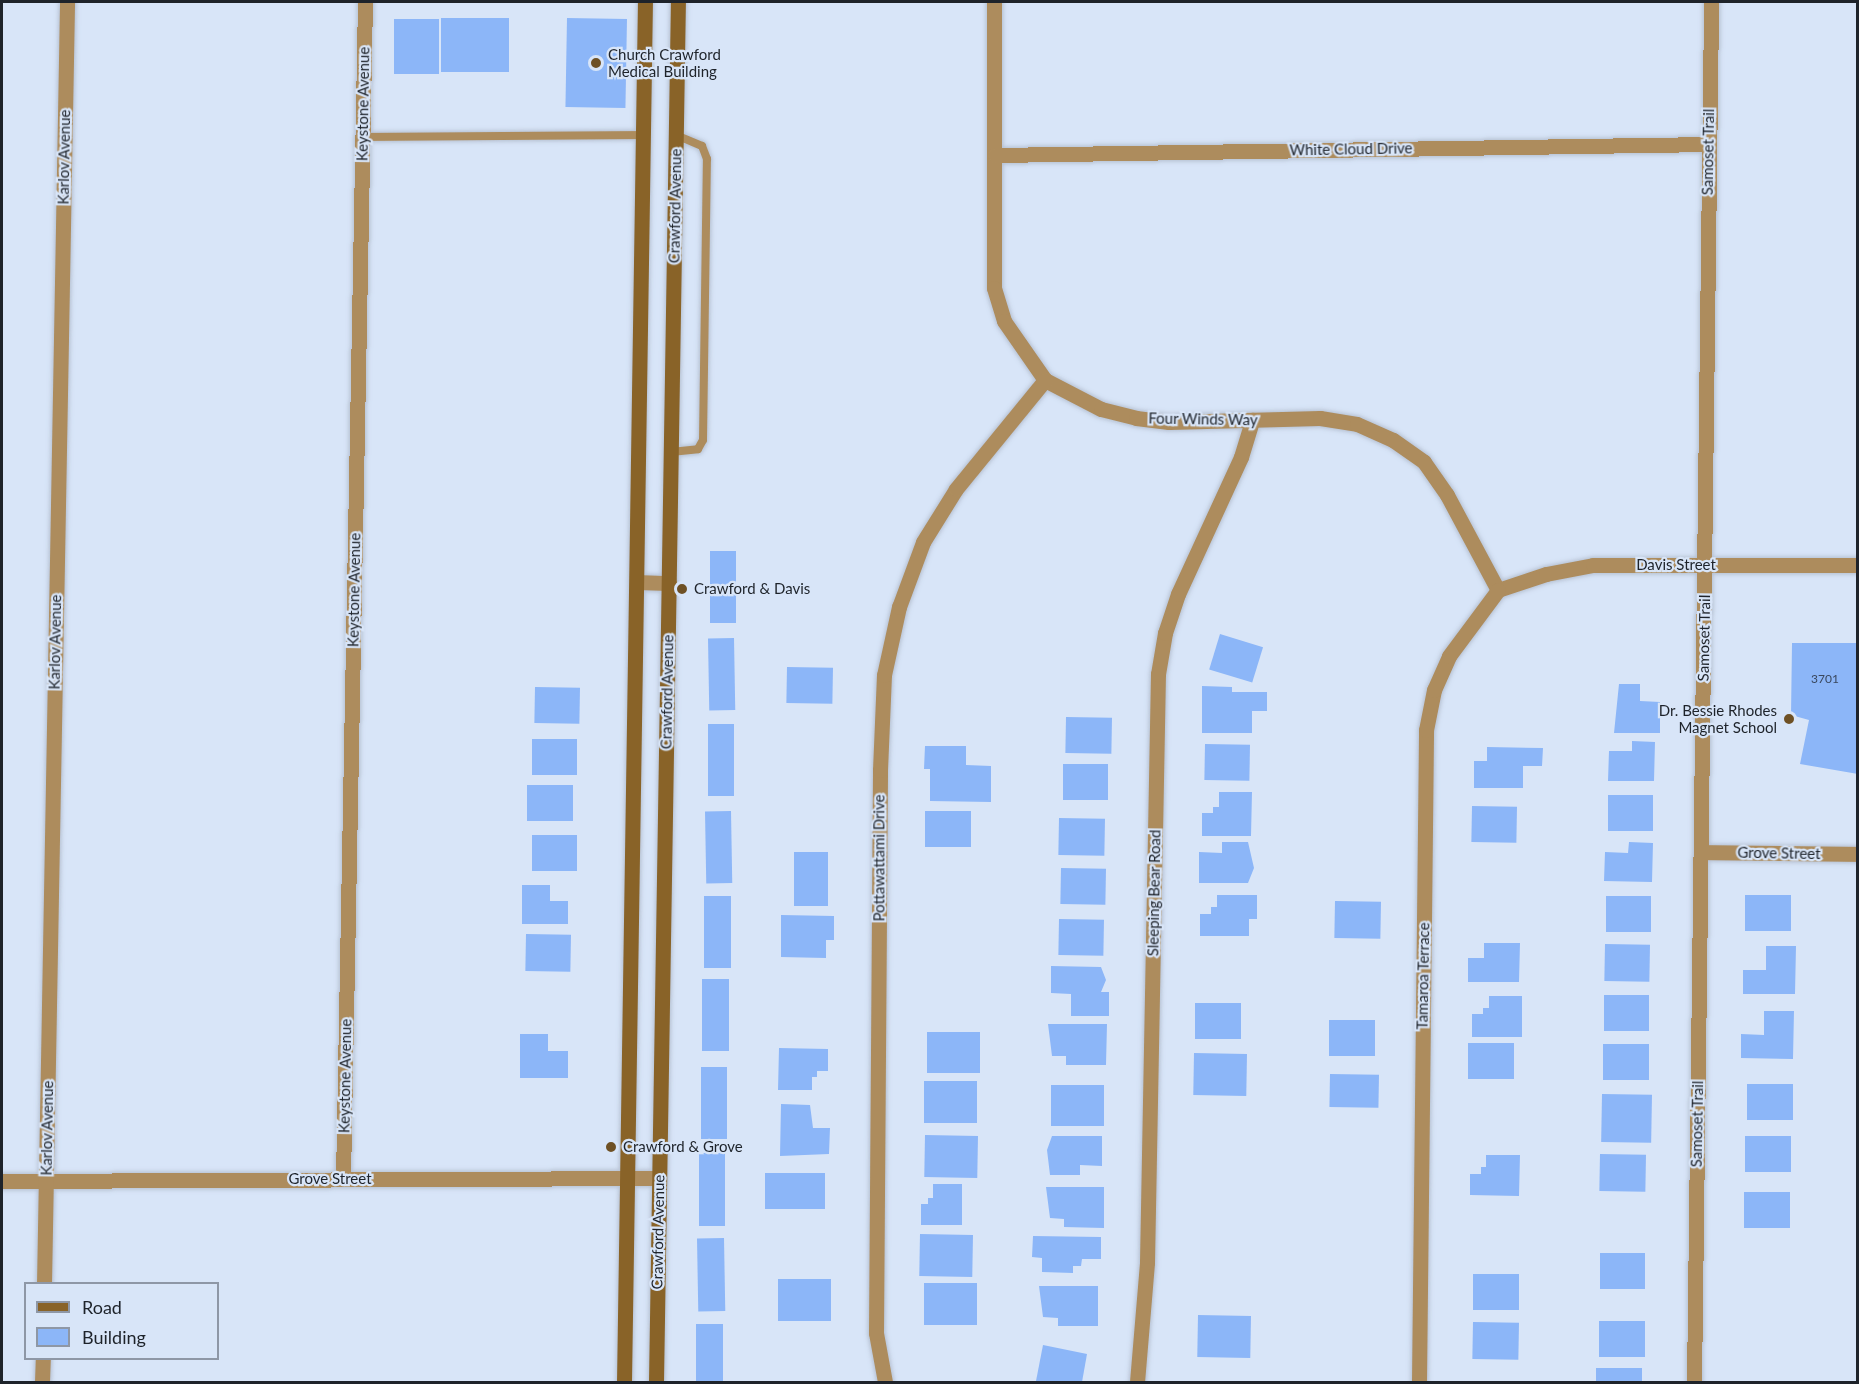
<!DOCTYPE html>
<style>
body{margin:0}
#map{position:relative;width:1859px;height:1384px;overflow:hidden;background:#d8e5f8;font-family:Lato,sans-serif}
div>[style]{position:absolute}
.building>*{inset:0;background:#8cb6f8;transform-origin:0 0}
.roads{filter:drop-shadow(0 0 2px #b7c2d3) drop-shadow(0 0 2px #b7c2d3)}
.service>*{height:8px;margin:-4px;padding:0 4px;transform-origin:4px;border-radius:4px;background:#ad8c5d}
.minor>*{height:15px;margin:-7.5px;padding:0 7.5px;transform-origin:7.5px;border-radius:7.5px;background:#ad8c5d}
.secondary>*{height:15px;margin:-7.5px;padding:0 7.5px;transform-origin:7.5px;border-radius:7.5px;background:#896328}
.dots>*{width:16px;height:16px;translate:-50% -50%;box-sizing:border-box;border:3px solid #d8e5f8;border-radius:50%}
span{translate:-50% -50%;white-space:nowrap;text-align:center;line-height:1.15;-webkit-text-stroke:4.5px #d8e5f8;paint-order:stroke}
.number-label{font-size:12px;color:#3a485e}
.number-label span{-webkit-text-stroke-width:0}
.poi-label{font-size:15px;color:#1e232a}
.left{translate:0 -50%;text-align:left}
.right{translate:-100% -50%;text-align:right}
.street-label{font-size:15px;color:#1e232a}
.frame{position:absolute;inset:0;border:3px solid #1e232a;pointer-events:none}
.legend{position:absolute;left:24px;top:1282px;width:195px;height:78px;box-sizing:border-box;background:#d8e5f8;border:2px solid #8e97a6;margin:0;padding:8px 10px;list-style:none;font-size:18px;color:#1e232a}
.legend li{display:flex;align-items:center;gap:12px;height:30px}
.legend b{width:30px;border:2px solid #8e97a6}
</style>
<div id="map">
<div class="building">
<div style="left:441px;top:18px;width:68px;height:54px"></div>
<div style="left:567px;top:18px;width:60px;height:89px;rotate:1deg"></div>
<div style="left:394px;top:19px;width:45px;height:55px"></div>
<div style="left:710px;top:551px;width:26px;height:72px"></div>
<div style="left:1220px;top:634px;width:45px;height:37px;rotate:17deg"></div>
<div style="left:734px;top:638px;width:72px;height:26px;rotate:89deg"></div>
<div style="clip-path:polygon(1792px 643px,1858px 643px,1858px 774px,1800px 764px,1809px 720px,1791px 715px)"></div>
<div style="left:787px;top:667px;width:46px;height:36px;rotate:1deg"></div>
<div style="clip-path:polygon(1619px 684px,1640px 684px,1640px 701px,1660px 702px,1660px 733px,1614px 733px)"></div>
<div style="clip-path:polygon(1202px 686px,1232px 687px,1232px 692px,1267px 692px,1267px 711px,1252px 711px,1252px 733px,1202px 733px)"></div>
<div style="left:535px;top:687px;width:45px;height:36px;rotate:1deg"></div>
<div style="left:1066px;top:717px;width:46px;height:36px;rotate:1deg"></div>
<div style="left:708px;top:724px;width:26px;height:72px"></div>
<div style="left:532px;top:739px;width:45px;height:36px"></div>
<div style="clip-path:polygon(1632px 741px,1655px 742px,1654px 781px,1608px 781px,1609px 751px,1632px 751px)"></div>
<div style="left:1205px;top:744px;width:45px;height:36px;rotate:1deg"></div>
<div style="clip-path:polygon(925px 746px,966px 746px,966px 765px,991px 766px,991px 802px,930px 801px,930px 769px,924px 769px)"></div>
<div style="clip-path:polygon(1487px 747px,1543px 748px,1542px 766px,1523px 766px,1523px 788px,1474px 788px,1474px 761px,1487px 761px)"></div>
<div style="left:1063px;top:764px;width:45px;height:36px"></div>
<div style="left:527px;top:785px;width:46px;height:36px"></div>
<div style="clip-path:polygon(1219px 792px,1252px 792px,1251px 836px,1202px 836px,1202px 813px,1213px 813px,1213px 807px,1219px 807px)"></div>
<div style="left:1608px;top:795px;width:45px;height:36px"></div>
<div style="left:1472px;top:806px;width:45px;height:36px;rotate:1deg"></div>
<div style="left:731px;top:811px;width:72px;height:26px;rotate:89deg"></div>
<div style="left:925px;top:811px;width:46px;height:36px"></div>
<div style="left:1059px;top:818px;width:46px;height:37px;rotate:1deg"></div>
<div style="left:532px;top:835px;width:45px;height:36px"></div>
<div style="clip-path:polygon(1222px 842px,1248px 842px,1254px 868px,1248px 883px,1199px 883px,1199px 852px,1222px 853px)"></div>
<div style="clip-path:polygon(1629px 842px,1653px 843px,1652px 882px,1604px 881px,1605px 852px,1628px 853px)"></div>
<div style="left:794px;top:852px;width:34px;height:54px"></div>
<div style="left:1061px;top:868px;width:45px;height:36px;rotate:1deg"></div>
<div style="clip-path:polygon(522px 885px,550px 885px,550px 901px,568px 901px,568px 924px,522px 924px)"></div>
<div style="clip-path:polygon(1217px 895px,1257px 895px,1257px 919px,1249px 919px,1249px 936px,1200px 936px,1200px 914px,1211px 914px,1211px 907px,1217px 907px)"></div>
<div style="left:1745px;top:895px;width:46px;height:36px"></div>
<div style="left:731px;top:896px;width:72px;height:27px;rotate:90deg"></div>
<div style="left:1606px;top:896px;width:45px;height:36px"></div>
<div style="left:1335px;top:901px;width:46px;height:37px;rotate:1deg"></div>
<div style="clip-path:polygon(781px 915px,834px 916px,834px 940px,826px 940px,826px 958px,781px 957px)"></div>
<div style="left:1059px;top:919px;width:45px;height:36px;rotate:1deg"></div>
<div style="left:526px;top:934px;width:45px;height:37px;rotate:1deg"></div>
<div style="clip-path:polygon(1484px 943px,1520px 943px,1519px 982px,1468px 982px,1468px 958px,1484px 958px)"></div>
<div style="left:1605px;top:944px;width:45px;height:37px;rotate:1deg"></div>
<div style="clip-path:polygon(1766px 946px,1796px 946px,1795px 994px,1743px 994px,1743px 970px,1766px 970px)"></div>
<div style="clip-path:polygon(1051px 966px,1101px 967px,1106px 980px,1101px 992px,1109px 992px,1109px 1016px,1071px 1016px,1071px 994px,1051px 993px)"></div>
<div style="left:702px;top:979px;width:27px;height:72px"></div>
<div style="left:1604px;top:995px;width:45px;height:36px"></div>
<div style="clip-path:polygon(1489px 996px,1522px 996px,1522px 1037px,1472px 1037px,1472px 1014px,1483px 1014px,1483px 1008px,1489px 1008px)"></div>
<div style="left:1195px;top:1003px;width:46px;height:36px"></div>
<div style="clip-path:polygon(1764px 1011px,1794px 1011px,1793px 1059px,1741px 1058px,1741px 1034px,1764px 1035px)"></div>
<div style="left:1329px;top:1020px;width:46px;height:36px"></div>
<div style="clip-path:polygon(1048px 1024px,1107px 1024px,1106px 1065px,1066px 1065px,1066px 1056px,1052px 1056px)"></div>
<div style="left:927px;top:1032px;width:53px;height:41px"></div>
<div style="clip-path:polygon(520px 1034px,548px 1034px,548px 1051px,568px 1051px,568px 1078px,520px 1078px)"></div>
<div style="left:1468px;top:1043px;width:46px;height:36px"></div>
<div style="left:1603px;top:1044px;width:46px;height:36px"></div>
<div style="clip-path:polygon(779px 1048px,828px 1049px,828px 1071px,817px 1071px,817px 1077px,812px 1077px,812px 1090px,778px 1090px)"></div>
<div style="left:1194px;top:1053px;width:53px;height:42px;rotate:1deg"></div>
<div style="left:701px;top:1067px;width:26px;height:72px"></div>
<div style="left:1330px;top:1074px;width:49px;height:33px;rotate:1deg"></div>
<div style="left:924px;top:1081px;width:53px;height:42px"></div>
<div style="left:1747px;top:1084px;width:46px;height:36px"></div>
<div style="left:1051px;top:1085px;width:53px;height:41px"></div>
<div style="left:1602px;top:1094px;width:50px;height:48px;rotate:1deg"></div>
<div style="clip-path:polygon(781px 1104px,810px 1105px,813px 1128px,830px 1128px,829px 1154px,780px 1156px)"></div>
<div style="left:925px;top:1135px;width:53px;height:42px;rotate:1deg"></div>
<div style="clip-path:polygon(1052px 1136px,1102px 1136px,1102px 1166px,1080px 1165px,1080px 1175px,1050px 1175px,1047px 1150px)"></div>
<div style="left:1745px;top:1136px;width:46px;height:36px"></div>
<div style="left:699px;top:1153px;width:26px;height:73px"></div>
<div style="left:1600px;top:1154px;width:46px;height:37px;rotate:1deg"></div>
<div style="clip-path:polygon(1486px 1155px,1520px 1155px,1519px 1196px,1470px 1195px,1470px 1174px,1481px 1174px,1481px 1167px,1486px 1167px)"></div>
<div style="left:765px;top:1173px;width:60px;height:36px"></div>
<div style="clip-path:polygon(933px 1184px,962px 1184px,962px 1225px,921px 1225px,921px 1204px,928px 1204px,928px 1198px,933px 1198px)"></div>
<div style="clip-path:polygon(1046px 1187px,1104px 1187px,1104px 1228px,1064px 1227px,1064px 1219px,1050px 1218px)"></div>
<div style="left:1744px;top:1192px;width:46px;height:36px"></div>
<div style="left:920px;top:1234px;width:53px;height:42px;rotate:1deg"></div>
<div style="clip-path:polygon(1033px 1236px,1101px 1237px,1101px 1259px,1082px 1259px,1081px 1266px,1073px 1266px,1073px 1273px,1042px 1272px,1042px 1258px,1032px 1257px)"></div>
<div style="left:724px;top:1238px;width:73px;height:27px;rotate:89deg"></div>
<div style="left:1600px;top:1253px;width:45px;height:36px"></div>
<div style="left:1473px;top:1274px;width:46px;height:36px"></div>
<div style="left:778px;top:1279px;width:53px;height:42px"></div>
<div style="left:924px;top:1283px;width:53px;height:42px"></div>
<div style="clip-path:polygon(1039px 1286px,1098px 1286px,1098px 1326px,1058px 1326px,1058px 1318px,1043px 1317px)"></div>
<div style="left:1198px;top:1315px;width:53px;height:42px;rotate:1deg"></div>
<div style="left:1599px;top:1321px;width:46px;height:36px"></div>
<div style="left:1473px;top:1322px;width:46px;height:37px;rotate:1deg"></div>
<div style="left:696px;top:1324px;width:27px;height:58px"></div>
<div style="clip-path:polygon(1043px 1345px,1087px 1354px,1082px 1382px,1036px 1381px)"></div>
<div style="left:1596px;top:1368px;width:46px;height:14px"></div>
</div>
<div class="roads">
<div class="service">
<div style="left:362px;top:137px;width:281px;rotate:-0.4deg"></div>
<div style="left:671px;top:452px;width:27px;rotate:-6deg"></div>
<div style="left:698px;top:449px;width:10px;rotate:-61deg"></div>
<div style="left:703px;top:440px;width:281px;rotate:-89.2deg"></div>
<div style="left:707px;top:159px;width:14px;rotate:-111deg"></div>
<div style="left:702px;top:146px;width:28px;rotate:-157deg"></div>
</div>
<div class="minor">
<div style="left:994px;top:2px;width:286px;rotate:90deg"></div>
<div style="left:994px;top:288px;width:34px;rotate:73deg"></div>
<div style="left:1004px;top:321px;width:72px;rotate:55.2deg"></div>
<div style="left:1045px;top:380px;width:63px;rotate:27.4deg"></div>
<div style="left:1101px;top:409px;width:36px;rotate:14deg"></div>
<div style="left:1136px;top:418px;width:33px;rotate:7deg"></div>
<div style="left:1169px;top:422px;width:151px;rotate:-1.5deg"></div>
<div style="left:1320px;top:418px;width:37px;rotate:9deg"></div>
<div style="left:1357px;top:424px;width:39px;rotate:24deg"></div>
<div style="left:1393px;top:440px;width:38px;rotate:35deg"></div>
<div style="left:1424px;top:462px;width:40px;rotate:55.1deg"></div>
<div style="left:1447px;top:495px;width:108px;rotate:61.8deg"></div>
<div style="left:995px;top:155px;width:713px;rotate:-0.88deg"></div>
<div style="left:637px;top:582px;width:32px;rotate:2deg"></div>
<div style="left:1498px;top:590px;width:51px;rotate:-18.4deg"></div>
<div style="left:1546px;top:574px;width:48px;rotate:-10.8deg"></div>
<div style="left:1593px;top:565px;width:265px"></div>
<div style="left:1701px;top:852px;width:157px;rotate:0.7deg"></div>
<div style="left:343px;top:1179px;width:1177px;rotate:-88.93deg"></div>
<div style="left:2px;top:1181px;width:657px;rotate:-0.26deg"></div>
<div style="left:44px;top:1284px;width:1282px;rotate:-88.97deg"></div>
<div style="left:42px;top:1382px;width:24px;rotate:-88deg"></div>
<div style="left:885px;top:1382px;width:50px;rotate:-100.4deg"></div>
<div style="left:876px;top:1333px;width:563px;rotate:-89.59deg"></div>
<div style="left:880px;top:770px;width:95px;rotate:-87.6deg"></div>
<div style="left:884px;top:675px;width:70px;rotate:-77.6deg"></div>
<div style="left:899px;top:607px;width:69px;rotate:-69.7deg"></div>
<div style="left:923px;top:542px;width:62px;rotate:-58.1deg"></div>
<div style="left:956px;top:489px;width:141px;rotate:-50.8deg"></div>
<div style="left:1137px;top:1382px;width:120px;rotate:-85.2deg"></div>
<div style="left:1147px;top:1262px;width:588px;rotate:-88.93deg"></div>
<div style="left:1158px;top:674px;width:42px;rotate:-80.3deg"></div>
<div style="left:1165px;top:633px;width:41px;rotate:-71.6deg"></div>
<div style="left:1178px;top:594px;width:151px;rotate:-65.3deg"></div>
<div style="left:1241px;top:457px;width:39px;rotate:-73deg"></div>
<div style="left:1419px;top:1382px;width:652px;rotate:-89.38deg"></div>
<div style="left:1426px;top:730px;width:41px;rotate:-78.7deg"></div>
<div style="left:1434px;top:690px;width:37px;rotate:-66deg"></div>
<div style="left:1449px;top:656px;width:82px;rotate:-53.4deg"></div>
<div style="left:1694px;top:1382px;width:1380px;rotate:-89.29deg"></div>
</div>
<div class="secondary">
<div style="left:624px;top:1382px;width:1380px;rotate:-89.13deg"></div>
<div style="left:656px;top:1382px;width:1380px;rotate:-89.09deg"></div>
</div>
</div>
<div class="dots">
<div style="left:596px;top:63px;background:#6e5024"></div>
<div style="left:682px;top:589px;background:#6e5024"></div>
<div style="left:1789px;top:719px;background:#6e5024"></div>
<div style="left:611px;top:1147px;background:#6e5024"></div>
</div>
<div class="number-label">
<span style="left:1825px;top:679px">3701</span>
</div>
<div class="poi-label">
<span class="left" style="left:608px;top:63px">Church Crawford<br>Medical Building</span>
<span class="left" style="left:694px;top:589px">Crawford &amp; Davis</span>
<span class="right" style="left:1777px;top:719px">Dr. Bessie Rhodes<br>Magnet School</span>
<span class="left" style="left:623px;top:1147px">Crawford &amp; Grove</span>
</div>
<div class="street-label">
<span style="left:363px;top:104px;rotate:-89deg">Keystone Avenue</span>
<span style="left:1351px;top:149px;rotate:-1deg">White Cloud Drive</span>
<span style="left:1708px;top:152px;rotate:-89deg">Samoset Trail</span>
<span style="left:64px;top:157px;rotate:-89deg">Karlov Avenue</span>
<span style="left:675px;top:206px;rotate:-89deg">Crawford Avenue</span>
<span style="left:1203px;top:419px;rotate:1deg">Four Winds Way</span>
<span style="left:1676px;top:565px">Davis Street</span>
<span style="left:354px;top:590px;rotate:-89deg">Keystone Avenue</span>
<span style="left:1704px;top:638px;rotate:-89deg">Samoset Trail</span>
<span style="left:55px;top:642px;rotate:-89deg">Karlov Avenue</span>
<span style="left:667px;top:692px;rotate:-89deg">Crawford Avenue</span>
<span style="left:1779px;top:853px;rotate:1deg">Grove Street</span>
<span style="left:879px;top:858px;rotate:-90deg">Pottawattami Drive</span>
<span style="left:1154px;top:893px;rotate:-89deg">Sleeping Bear Road</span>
<span style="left:1423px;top:976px;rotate:-89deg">Tamaroa Terrace</span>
<span style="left:345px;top:1076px;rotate:-89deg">Keystone Avenue</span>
<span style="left:1697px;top:1124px;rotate:-89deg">Samoset Trail</span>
<span style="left:47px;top:1128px;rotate:-89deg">Karlov Avenue</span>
<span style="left:330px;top:1179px">Grove Street</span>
<span style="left:658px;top:1232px;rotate:-89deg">Crawford Avenue</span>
</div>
<div class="frame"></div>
<ul class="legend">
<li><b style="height:8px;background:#896328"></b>Road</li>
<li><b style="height:16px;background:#8cb6f8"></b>Building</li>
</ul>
</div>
